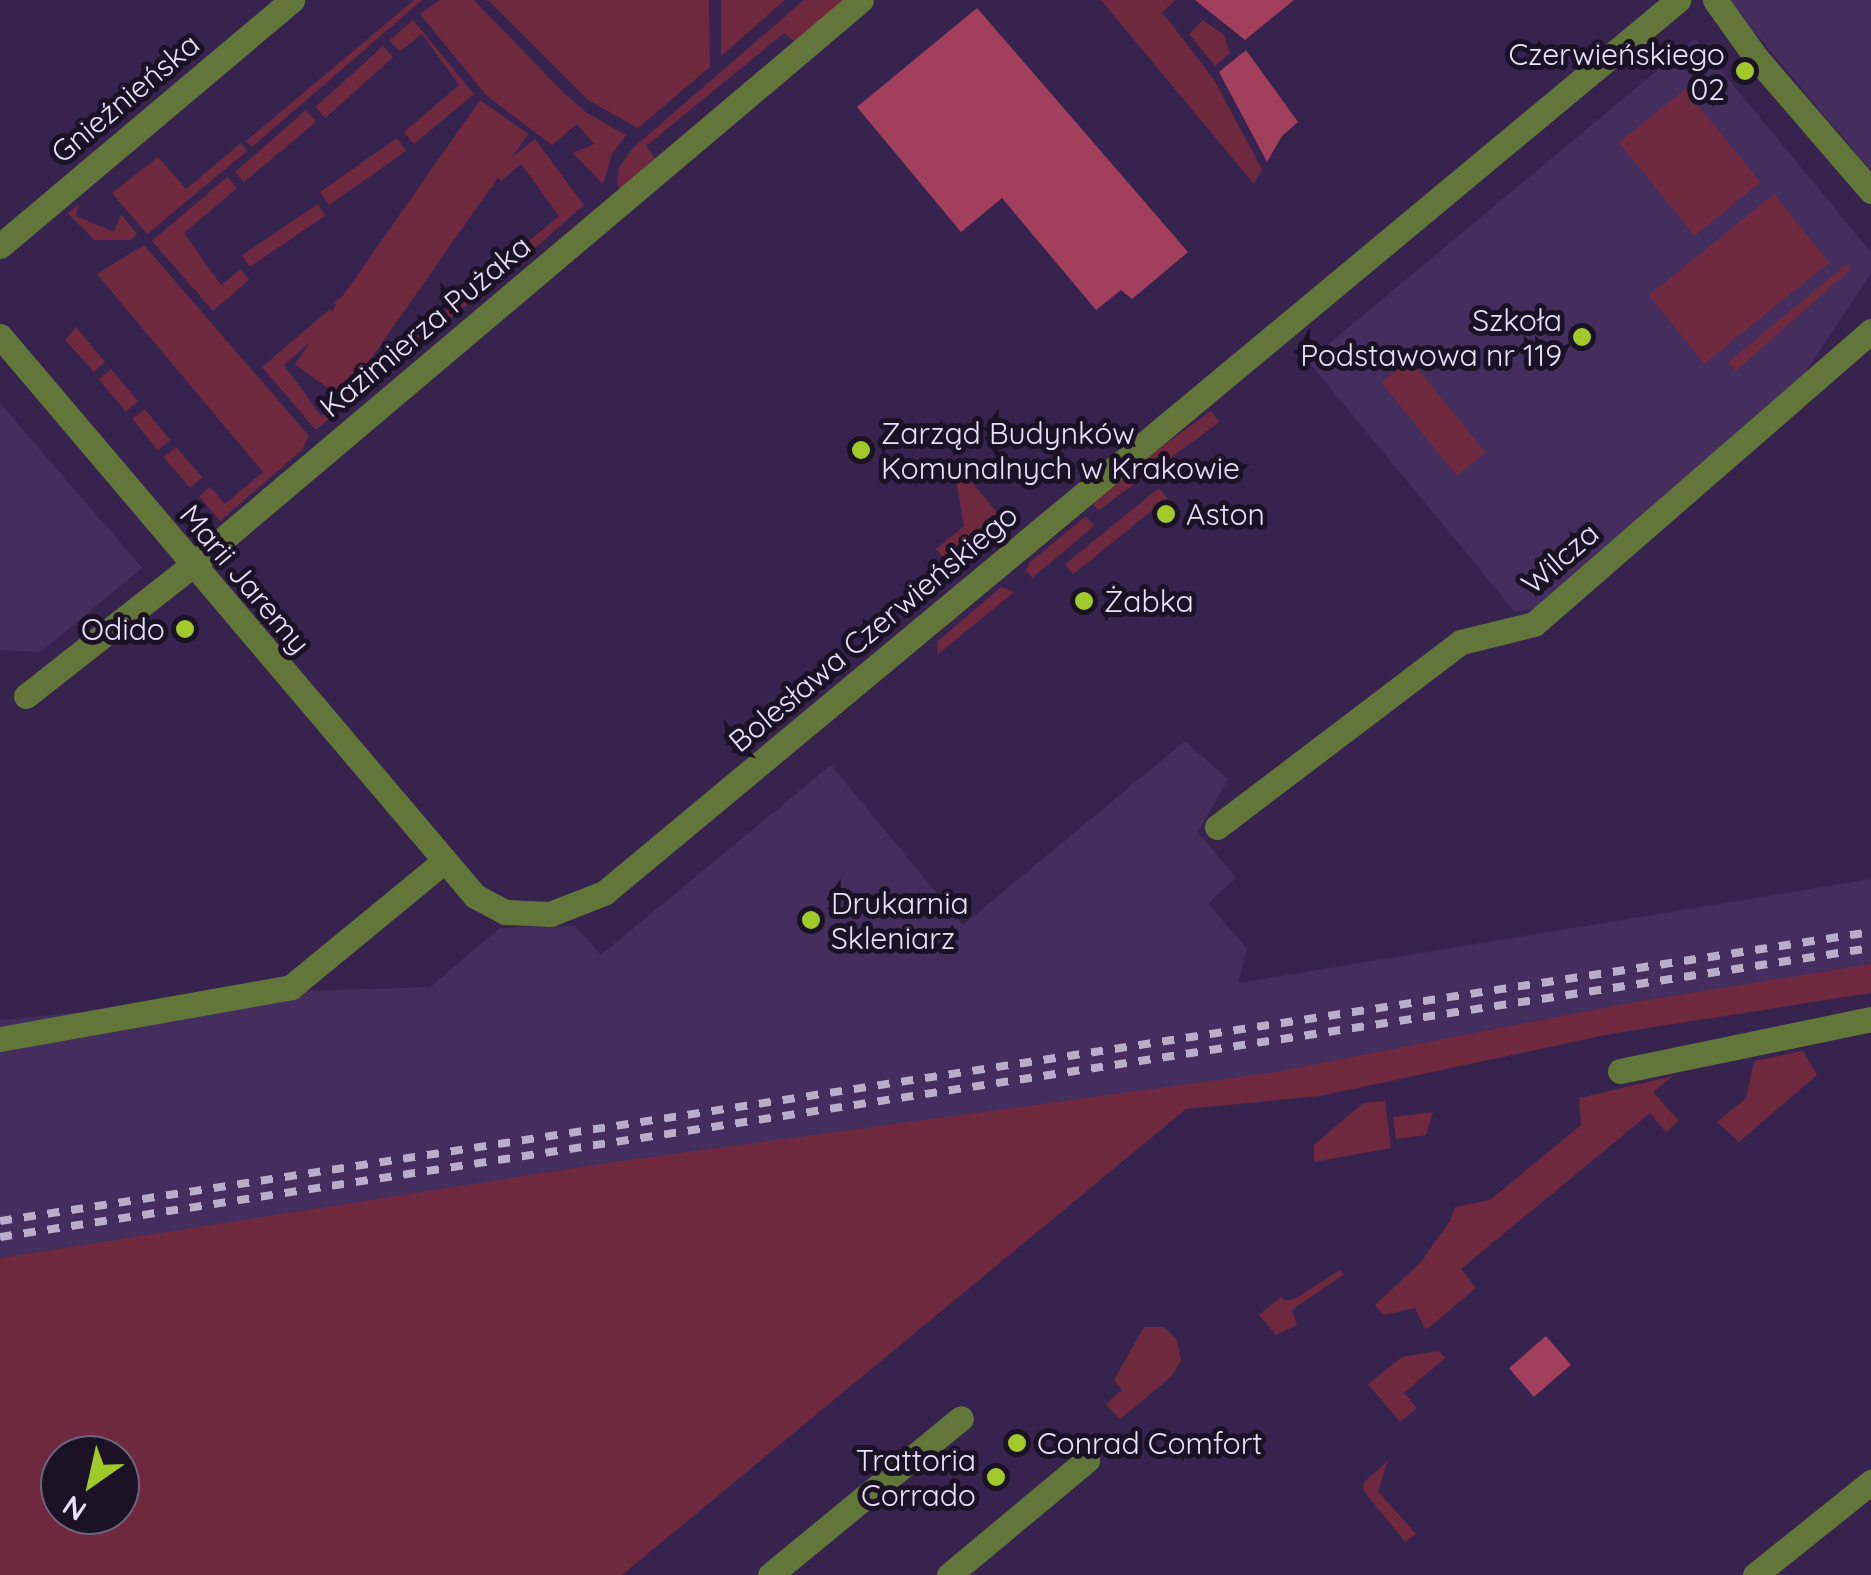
<!DOCTYPE html>
<meta charset="utf-8">
<style>
body{margin:0}
#map{position:relative;width:1871px;height:1575px;overflow:hidden;background:#37244e;font-family:Quicksand,sans-serif}
div>[style]{position:absolute}
.built>*{inset:0;background:#432e5d}
.green>*{inset:0;background:#6e293f;transform-origin:0 0}
.forest>*{inset:0;background:#a13f5d;transform-origin:0 0}
.minor>*{height:25px;margin:-12.5px;padding:0 12.5px;transform-origin:12.5px;border-radius:12.5px;background:#63763a}
.rail>*{height:8px;margin-top:-4px;transform-origin:0;background:repeating-linear-gradient(90deg,#baadcc 0 12px,transparent 0 24px)}
.dots>*{width:28px;height:28px;translate:-50% -50%;box-sizing:border-box;border:5px solid #1b1325;border-radius:50%}
span{translate:-50% -50%;white-space:nowrap;text-align:center;line-height:1.15;-webkit-text-stroke:10px #1b1325;paint-order:stroke}
.poi-label{font-size:30px;color:#ebe0fb}
.right{translate:-100% -50%;text-align:right}
.left{translate:0 -50%;text-align:left}
.street-label{font-size:30px;color:#ebe0fb}
.north{position:absolute;left:40px;top:1435px;width:100px;height:100px;box-sizing:border-box;background:#1b1325;border:2px solid #6e657b;border-radius:50%;rotate:214deg;font-size:28px;font-weight:700;line-height:40px;text-align:center;color:#ebe0fb}
.north::after{content:'';display:block;margin:auto;width:35px;height:45px;background:#a1c92a;clip-path:polygon(50% 0,100% 100%,50% 72%,0 100%)}
</style>
<div id="map">
<div class="built">
<div style="clip-path:polygon(1730px 0,1871px 0,1871px 171px,1737px 11px)"></div>
<div style="clip-path:polygon(1695px 39px,1871px 252px,1871px 273px,1805px 373px,1536px 608px,1515px 612px,1308px 361px)"></div>
<div style="clip-path:polygon(0 403px,142px 568px,41px 652px,0 650px)"></div>
<div style="clip-path:polygon(1185px 741px,1228px 779px,1198px 832px,1236px 878px,1208px 903px,1247px 949px,1238px 983px,1871px 879px,1871px 993px,1039px 1105px,0 1258px,0 1020px,306px 991px,430px 987px,500px 928px,575px 926px,601px 955px,831px 765px,963px 925px)"></div>
</div>
<div class="green">
<div style="clip-path:polygon(414px 0,422px 0,252px 147px,246px 141px)"></div>
<div style="clip-path:polygon(440px 0,474px 0,562px 91px,587px 113px,626px 135px,612px 154px,603px 184px,573px 153px,594px 144px,577px 124px,552px 145px,486px 95px,420px 14px)"></div>
<div style="clip-path:polygon(488px 0,709px 0,710px 67px,638px 128px,588px 100px)"></div>
<div style="clip-path:polygon(721px 0,785px 0,721px 56px)"></div>
<div style="clip-path:polygon(804px 0,852px 0,794px 41px,784px 33px,646px 146px,659px 164px,623px 194px,617px 183px,619px 168px,633px 148px)"></div>
<div style="clip-path:polygon(1101px 0,1176px 0,1162px 12px,1213px 78px,1262px 169px,1254px 184px)"></div>
<div style="clip-path:polygon(413px 20px,474px 94px,414px 144px,404px 132px,459px 85px,422px 34px,400px 51px,389px 41px)"></div>
<div style="clip-path:polygon(1203px 20px,1224px 35px,1230px 53px,1215px 66px,1189px 34px)"></div>
<div style="left:383px;top:46px;width:15px;height:91px;rotate:48deg"></div>
<div style="left:1685px;top:89px;width:120px;height:85px;rotate:51deg"></div>
<div style="left:480px;top:100px;width:59px;height:323px;rotate:35deg"></div>
<div style="clip-path:polygon(306px 110px,316px 122px,244px 182px,235px 172px)"></div>
<div style="left:397px;top:138px;width:16px;height:94px;rotate:55deg"></div>
<div style="clip-path:polygon(535px 139px,584px 205px,511px 269px,504px 262px,559px 216px,521px 164px,501px 181px,494px 172px)"></div>
<div style="clip-path:polygon(241px 143px,247px 151px,147px 234px,112px 193px,158px 157px,186px 189px)"></div>
<div style="clip-path:polygon(227px 177px,237px 188px,184px 233px,221px 285px,241px 269px,249px 280px,213px 311px,152px 241px)"></div>
<div style="left:487px;top:177px;width:11px;height:94px;rotate:52deg"></div>
<div style="left:1774px;top:194px;width:88px;height:161px;rotate:51deg"></div>
<div style="clip-path:polygon(79px 204px,76px 216px,114px 232px,121px 214px,137px 234px,131px 240px,94px 240px,68px 213px)"></div>
<div style="left:318px;top:204px;width:14px;height:92px;rotate:56deg"></div>
<div style="left:409px;top:244px;width:11px;height:95px;rotate:52deg"></div>
<div style="clip-path:polygon(144px 245px,309px 436px,302px 450px,220px 521px,199px 496px,210px 487px,225px 504px,263px 472px,97px 274px)"></div>
<div style="clip-path:polygon(1847px 264px,1851px 269px,1736px 371px,1728px 362px)"></div>
<div style="clip-path:polygon(497px 268px,503px 275px,431px 334px,425px 329px)"></div>
<div style="clip-path:polygon(330px 309px,337px 319px,284px 365px,321px 416px,341px 400px,345px 405px,316px 430px,262px 367px)"></div>
<div style="clip-path:polygon(76px 327px,105px 362px,94px 372px,65px 340px)"></div>
<div style="clip-path:polygon(418px 335px,424px 341px,353px 400px,348px 395px)"></div>
<div style="left:1410px;top:359px;width:120px;height:37px;rotate:51deg"></div>
<div style="left:111px;top:369px;width:42px;height:16px;rotate:50deg"></div>
<div style="left:145px;top:409px;width:40px;height:16px;rotate:51deg"></div>
<div style="left:1211px;top:411px;width:14px;height:150px;rotate:54deg"></div>
<div style="left:176px;top:447px;width:40px;height:16px;rotate:49deg"></div>
<div style="clip-path:polygon(952px 458px,999px 515px,946px 561px,936px 549px,964px 526px)"></div>
<div style="left:1159px;top:488px;width:13px;height:121px;rotate:51deg"></div>
<div style="clip-path:polygon(1086px 516px,1094px 526px,1032px 578px,1026px 570px,1030px 562px)"></div>
<div style="clip-path:polygon(1001px 587px,1014px 592px,937px 655px,938px 641px)"></div>
<div style="clip-path:polygon(evenodd,1871px 964px,1871px 993px,1610px 1034px,1320px 1096px,1186px 1109px,622px 1575px,0 1575px,0 1258px,614px 1162px,1270px 1073px,1634px 1002px,1871px 964px,60px 1455px,120px 1455px,120px 1515px,60px 1515px,60px 1455px)"></div>
<div style="clip-path:polygon(1803px 1051px,1817px 1075px,1739px 1142px,1717px 1122px,1746px 1098px,1754px 1061px)"></div>
<div style="clip-path:polygon(1673px 1076px,1653px 1092px,1679px 1121px,1666px 1132px,1650px 1113px,1461px 1269px,1476px 1288px,1430px 1327px,1425px 1329px,1415px 1308px,1384px 1315px,1375px 1305px,1420px 1263px,1450px 1221px,1455px 1207px,1490px 1200px,1581px 1125px,1579px 1098px)"></div>
<div style="clip-path:polygon(1385px 1101px,1391px 1148px,1314px 1162px,1314px 1145px,1363px 1103px)"></div>
<div style="clip-path:polygon(1433px 1112px,1426px 1135px,1396px 1139px,1393px 1117px)"></div>
<div style="clip-path:polygon(1340px 1270px,1343px 1275px,1292px 1310px,1297px 1325px,1276px 1335px,1259px 1315px,1281px 1297px,1285px 1301px,1296px 1298px)"></div>
<div style="clip-path:polygon(1144px 1327px,1164px 1327px,1177px 1340px,1181px 1361px,1171px 1377px,1120px 1419px,1106px 1404px,1122px 1390px,1114px 1380px)"></div>
<div style="clip-path:polygon(1439px 1351px,1445px 1358px,1404px 1393px,1417px 1408px,1400px 1422px,1368px 1384px,1402px 1357px)"></div>
<div style="clip-path:polygon(1388px 1461px,1378px 1491px,1416px 1534px,1405px 1542px,1363px 1490px,1364px 1482px)"></div>
</div>
<div class="forest">
<div style="clip-path:polygon(1195px 0,1294px 0,1245px 40px)"></div>
<div style="clip-path:polygon(977px 8px,1188px 252px,1132px 299px,1121px 290px,1096px 310px,1002px 198px,961px 232px,857px 107px)"></div>
<div style="clip-path:polygon(1246px 50px,1298px 122px,1282px 136px,1267px 162px,1219px 72px)"></div>
<div style="left:1546px;top:1336px;width:38px;height:49px;rotate:49deg"></div>
</div>
<div class="minor">
<div style="left:1715px;top:0;width:74px;rotate:54.4deg"></div>
<div style="left:1758px;top:60px;width:173px;rotate:49.2deg"></div>
<div style="left:0;top:246px;width:382px;rotate:-40.1deg"></div>
<div style="left:0;top:336px;width:734px;rotate:49.69deg"></div>
<div style="left:475px;top:896px;width:34px;rotate:28deg"></div>
<div style="left:505px;top:912px;width:45px;rotate:2.5deg"></div>
<div style="left:550px;top:914px;width:58px;rotate:-21.3deg"></div>
<div style="left:604px;top:893px;width:1397px;rotate:-39.74deg"></div>
<div style="left:26px;top:696px;width:210px;rotate:-38.2deg"></div>
<div style="left:191px;top:566px;width:877px;rotate:-40.19deg"></div>
<div style="left:1217px;top:827px;width:306px;rotate:-37.2deg"></div>
<div style="left:1461px;top:642px;width:75px;rotate:-13.9deg"></div>
<div style="left:1534px;top:624px;width:447px;rotate:-41deg"></div>
<div style="left:0;top:1039px;width:296px;rotate:-10.1deg"></div>
<div style="left:291px;top:987px;width:197px;rotate:-39.4deg"></div>
<div style="left:1620px;top:1071px;width:256px;rotate:-11.7deg"></div>
<div style="left:770px;top:1575px;width:247px;rotate:-39.4deg"></div>
<div style="left:949px;top:1575px;width:180px;rotate:-39.8deg"></div>
<div style="left:1755px;top:1575px;width:149px;rotate:-38.7deg"></div>
</div>
<div class="rail">
<div style="left:0;top:1221px;width:1893px;rotate:-8.78deg"></div>
<div style="left:0;top:1237px;width:1893px;rotate:-8.78deg"></div>
</div>
<div class="dots">
<div style="left:1745px;top:71px;background:#a1c92a"></div>
<div style="left:1582px;top:337px;background:#a1c92a"></div>
<div style="left:861px;top:450px;background:#a1c92a"></div>
<div style="left:1166px;top:514px;background:#a1c92a"></div>
<div style="left:1084px;top:601px;background:#a1c92a"></div>
<div style="left:185px;top:629px;background:#a1c92a"></div>
<div style="left:811px;top:920px;background:#a1c92a"></div>
<div style="left:1017px;top:1443px;background:#a1c92a"></div>
<div style="left:996px;top:1477px;background:#a1c92a"></div>
</div>
<div class="poi-label">
<span class="right" style="left:1725px;top:71px">Czerwieńskiego<br>02</span>
<span class="right" style="left:1562px;top:337px">Szkoła<br>Podstawowa nr 119</span>
<span class="left" style="left:881px;top:450px">Zarząd Budynków<br>Komunalnych w Krakowie</span>
<span class="left" style="left:1186px;top:514px">Aston</span>
<span class="left" style="left:1104px;top:601px">Żabka</span>
<span class="right" style="left:165px;top:629px">Odido</span>
<span class="left" style="left:831px;top:920px">Drukarnia<br>Skleniarz</span>
<span class="left" style="left:1037px;top:1443px">Conrad Comfort</span>
<span class="right" style="left:976px;top:1477px">Trattoria<br>Corrado</span>
</div>
<div class="street-label">
<span style="left:125px;top:98px;rotate:-40deg">Gnieźnieńska</span>
<span style="left:425px;top:326px;rotate:-40deg">Kazimierza Pużaka</span>
<span style="left:1560px;top:558px;rotate:-41deg">Wilcza</span>
<span style="left:245px;top:579px;rotate:50deg">Marii Jaremy</span>
<span style="left:873px;top:628px;rotate:-40deg">Bolesława Czerwieńskiego</span>
</div>
<div class="north">N</div>
</div>
